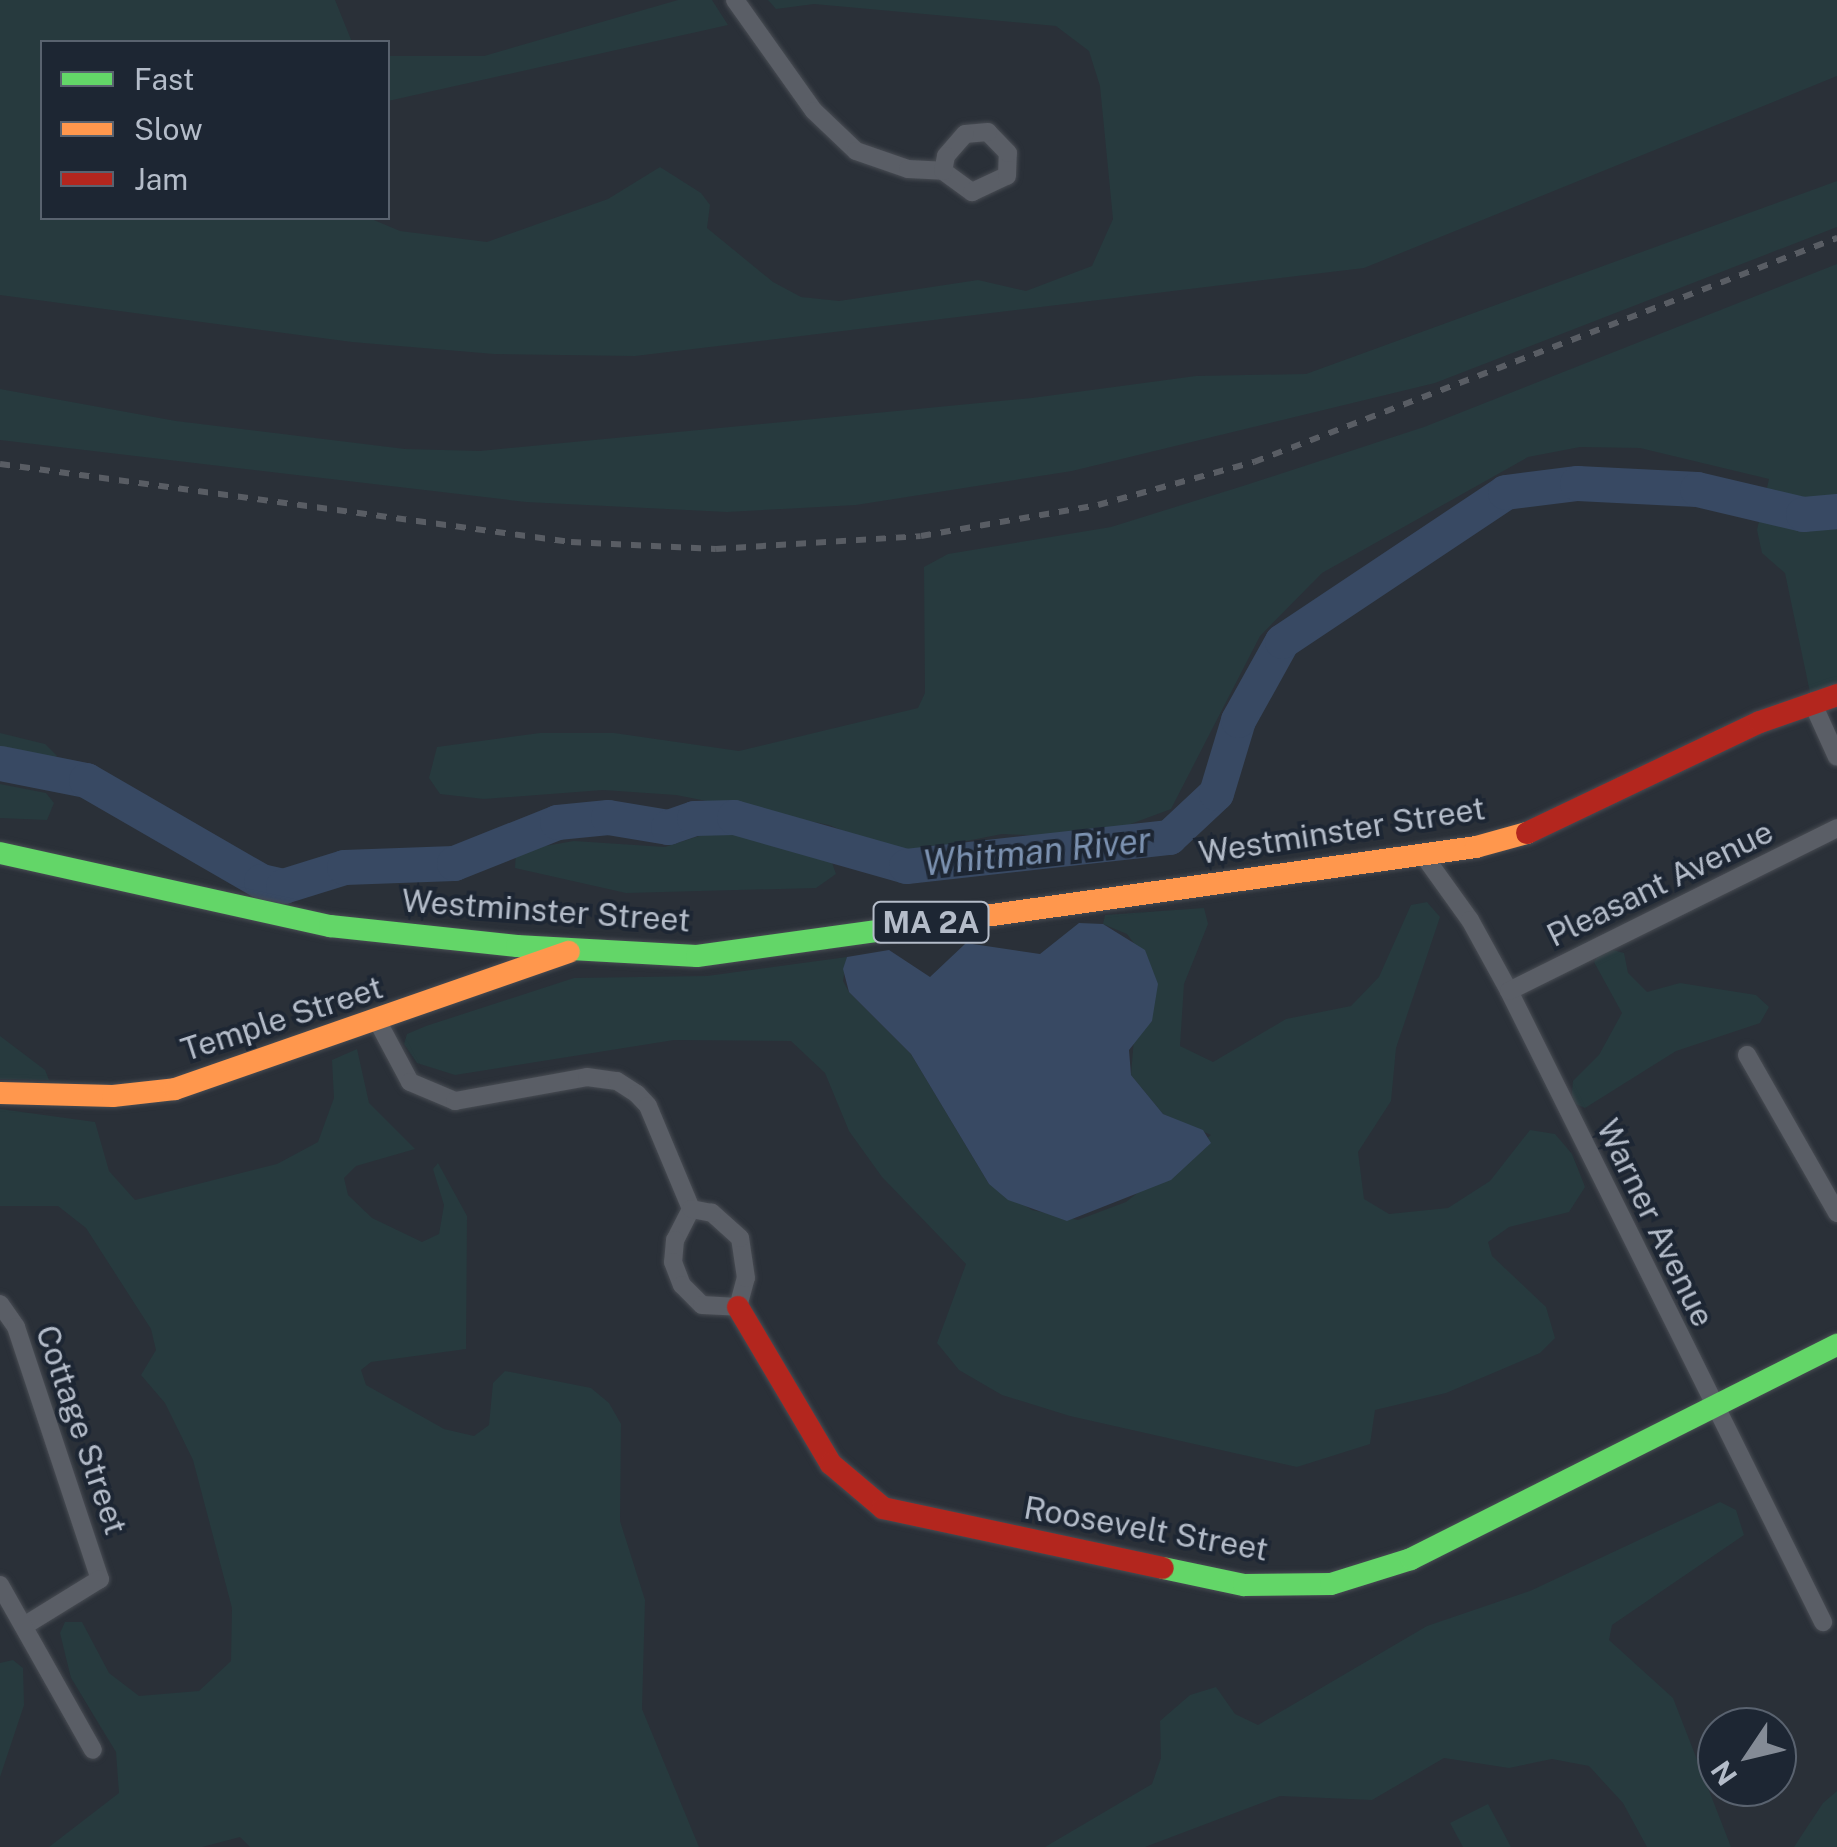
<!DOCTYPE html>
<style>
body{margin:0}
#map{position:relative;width:1837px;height:1847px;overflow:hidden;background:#2a3038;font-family:"Public Sans",sans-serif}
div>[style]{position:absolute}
.green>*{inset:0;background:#273a3e}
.water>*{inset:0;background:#384963}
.river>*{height:35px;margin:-17.5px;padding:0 17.5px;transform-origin:17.5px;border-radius:17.5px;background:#384963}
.roads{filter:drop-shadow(0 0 2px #484c53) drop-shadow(0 0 2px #484c53)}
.street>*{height:18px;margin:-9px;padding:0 9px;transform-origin:9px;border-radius:9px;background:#5a5e66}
.fast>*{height:22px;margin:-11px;padding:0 11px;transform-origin:11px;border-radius:11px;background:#63d668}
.slow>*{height:22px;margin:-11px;padding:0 11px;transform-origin:11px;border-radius:11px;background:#ff974d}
.jam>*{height:22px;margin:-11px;padding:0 11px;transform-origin:11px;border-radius:11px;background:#b3261e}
.rail>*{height:6px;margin-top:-3px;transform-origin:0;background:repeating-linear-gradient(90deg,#595d64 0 10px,transparent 0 20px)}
span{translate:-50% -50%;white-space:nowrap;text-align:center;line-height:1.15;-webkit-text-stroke:8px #1d2633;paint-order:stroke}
.shield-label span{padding:2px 8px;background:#1d2633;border:2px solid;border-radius:8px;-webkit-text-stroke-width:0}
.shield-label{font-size:30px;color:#b4bcc9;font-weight:700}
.street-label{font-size:32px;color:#b4bcc9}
.water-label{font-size:35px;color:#7c92b1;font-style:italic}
.legend{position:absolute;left:40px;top:40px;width:350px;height:180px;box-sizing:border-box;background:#1d2633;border:2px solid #59626f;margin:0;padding:12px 18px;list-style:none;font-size:30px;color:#b4bcc9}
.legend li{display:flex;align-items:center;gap:20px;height:50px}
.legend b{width:50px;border:2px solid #59626f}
.north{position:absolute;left:1697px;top:1707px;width:100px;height:100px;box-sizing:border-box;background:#1d2633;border:2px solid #59626f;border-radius:50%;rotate:235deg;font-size:28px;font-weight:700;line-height:40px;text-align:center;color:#b4bcc9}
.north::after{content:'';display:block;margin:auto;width:35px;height:45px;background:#848b96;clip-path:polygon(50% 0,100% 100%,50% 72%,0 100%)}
</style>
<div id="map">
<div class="green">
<div style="clip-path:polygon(0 0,335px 0,352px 42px,42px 42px,42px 218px,369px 218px,400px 231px,487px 242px,608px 199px,660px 167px,701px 193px,710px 205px,707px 228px,773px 282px,801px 297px,839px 301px,978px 280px,1026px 291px,1092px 266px,1113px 219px,1100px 86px,1089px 51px,1056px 26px,814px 4px,776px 9px,768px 0,1837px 0,1837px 76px,1364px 268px,635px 356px,494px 354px,352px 342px,0 295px)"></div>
<div style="clip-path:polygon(678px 0,712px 0,728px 25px,388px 101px,388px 56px,484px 56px)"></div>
<div style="clip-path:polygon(1837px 181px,1837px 227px,1435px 383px,1072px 471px,856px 505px,727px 512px,526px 502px,0 440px,0 389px,176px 421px,405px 449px,480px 451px,1032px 398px,1196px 376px,1306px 374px)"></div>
<div style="clip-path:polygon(1837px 264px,1837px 695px,1812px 702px,1785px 573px,1762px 553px,1757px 530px,1769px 479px,1640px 448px,1580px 447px,1528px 457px,1322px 573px,1260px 636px,1171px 809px,1093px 838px,1002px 834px,900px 854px,829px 825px,676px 795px,603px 790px,484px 799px,440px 794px,429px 778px,437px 747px,540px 733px,614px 733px,739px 751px,918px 708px,925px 693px,924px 567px,948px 554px,1111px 527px,1246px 485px,1424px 427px)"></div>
<div style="clip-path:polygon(0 733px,45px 744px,57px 756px,46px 763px,0 752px)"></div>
<div style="clip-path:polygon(0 784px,46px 793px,54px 803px,47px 820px,0 818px)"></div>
<div style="clip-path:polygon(747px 834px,830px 857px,836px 874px,816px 888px,626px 893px,515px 868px,516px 851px,574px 841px,665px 847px,702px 835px)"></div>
<div style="clip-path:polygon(1427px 902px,1440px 917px,1396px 1048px,1391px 1101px,1358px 1152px,1364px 1199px,1389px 1214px,1448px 1208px,1490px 1181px,1530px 1130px,1555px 1134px,1572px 1154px,1585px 1187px,1569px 1212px,1509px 1227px,1488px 1242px,1492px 1256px,1546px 1307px,1555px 1338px,1540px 1353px,1446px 1393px,1375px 1410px,1370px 1444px,1297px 1467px,1070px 1416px,1002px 1395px,959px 1370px,937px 1343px,966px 1264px,882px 1177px,849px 1131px,825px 1073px,791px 1041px,674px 1040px,455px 1075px,417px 1063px,404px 1044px,407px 1034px,426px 1026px,574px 978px,707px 976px,847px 957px,843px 981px,849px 992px,911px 1054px,989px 1184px,1032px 1210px,1078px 1220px,1126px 1202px,1211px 1135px,1163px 1114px,1131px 1075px,1134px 1038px,1152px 1021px,1148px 962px,1127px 934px,1103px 924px,1105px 915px,1204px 908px,1208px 924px,1184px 984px,1180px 1046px,1213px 1062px,1286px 1019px,1351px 1006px,1379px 977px,1411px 905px)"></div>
<div style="clip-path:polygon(1604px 948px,1624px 953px,1628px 973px,1647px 992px,1680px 983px,1756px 995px,1769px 1007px,1760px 1023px,1676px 1051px,1585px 1108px,1571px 1102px,1573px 1081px,1599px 1055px,1622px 1013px,1594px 962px)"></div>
<div style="clip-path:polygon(0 1036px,45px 1070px,49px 1080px,0 1079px)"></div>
<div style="clip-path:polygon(357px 1049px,369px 1103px,415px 1149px,356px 1166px,344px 1178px,348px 1195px,372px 1218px,422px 1242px,439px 1234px,444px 1205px,433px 1169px,438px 1163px,467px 1216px,466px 1349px,371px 1362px,361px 1370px,366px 1385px,444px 1429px,474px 1436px,489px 1425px,493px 1383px,505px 1371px,591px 1388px,609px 1403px,621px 1424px,620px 1521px,645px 1600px,642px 1709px,699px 1847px,250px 1847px,240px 1837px,202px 1847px,49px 1847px,119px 1793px,116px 1752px,71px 1678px,60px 1633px,65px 1622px,82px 1622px,109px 1673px,139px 1696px,199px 1691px,231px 1661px,232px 1608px,193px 1460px,165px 1403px,141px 1375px,156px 1350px,151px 1329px,86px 1228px,58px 1206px,0 1206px,0 1109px,95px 1122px,109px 1171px,135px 1200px,277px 1164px,318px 1142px,334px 1098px,332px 1060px)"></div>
<div style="clip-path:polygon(1720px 1502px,1736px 1510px,1744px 1535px,1612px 1625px,1609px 1640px,1673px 1698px,1731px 1847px,1647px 1847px,1623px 1803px,1589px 1766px,1552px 1759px,1509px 1768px,1444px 1758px,1372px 1800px,1280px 1796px,1145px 1847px,1045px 1847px,1152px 1784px,1161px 1758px,1160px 1721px,1190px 1695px,1216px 1687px,1235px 1714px,1258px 1725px,1427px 1626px,1530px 1591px)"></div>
<div style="clip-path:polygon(13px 1660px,23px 1668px,24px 1705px,0 1777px,0 1663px)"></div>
<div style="clip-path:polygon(1837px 1791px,1837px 1847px,1794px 1847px,1823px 1803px)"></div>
<div style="clip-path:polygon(1488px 1804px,1511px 1847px,1463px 1847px,1450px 1823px)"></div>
</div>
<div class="water">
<div style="clip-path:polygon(1079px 923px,1103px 924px,1145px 950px,1158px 984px,1152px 1021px,1129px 1050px,1131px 1075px,1163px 1114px,1203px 1130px,1211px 1143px,1171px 1180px,1067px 1221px,1008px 1200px,989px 1184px,911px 1054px,849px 992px,843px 969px,847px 957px,889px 950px,930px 977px,966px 943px,1040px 954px)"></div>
</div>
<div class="river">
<div style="left:0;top:763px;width:88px;rotate:11.2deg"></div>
<div style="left:86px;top:780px;width:202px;rotate:30deg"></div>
<div style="left:261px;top:881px;width:23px;rotate:13deg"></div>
<div style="left:283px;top:886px;width:64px;rotate:-17.3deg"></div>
<div style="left:344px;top:867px;width:110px;rotate:-2.1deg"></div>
<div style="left:454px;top:863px;width:111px;rotate:-21.7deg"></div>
<div style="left:557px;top:822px;width:51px;rotate:-5.6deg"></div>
<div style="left:608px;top:817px;width:61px;rotate:9.5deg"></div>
<div style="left:668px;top:827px;width:28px;rotate:-19deg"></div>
<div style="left:694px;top:818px;width:40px;rotate:-1.4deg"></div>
<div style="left:734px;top:817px;width:179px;rotate:15.9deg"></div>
<div style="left:906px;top:866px;width:265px;rotate:-6.3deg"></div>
<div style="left:1169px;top:837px;width:64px;rotate:-43.1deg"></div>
<div style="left:1216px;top:793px;width:76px;rotate:-73.2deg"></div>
<div style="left:1238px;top:720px;width:90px;rotate:-60.9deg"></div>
<div style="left:1282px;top:641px;width:268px;rotate:-33.7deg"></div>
<div style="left:1505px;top:492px;width:73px;rotate:-7.1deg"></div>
<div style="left:1577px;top:483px;width:120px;rotate:2.9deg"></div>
<div style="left:1697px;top:489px;width:109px;rotate:13.3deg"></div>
<div style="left:1803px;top:514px;width:34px;rotate:-5deg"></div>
</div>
<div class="roads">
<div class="street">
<div style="left:735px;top:0;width:136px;rotate:54.6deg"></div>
<div style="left:814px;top:111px;width:58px;rotate:43.6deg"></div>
<div style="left:856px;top:151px;width:55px;rotate:19.1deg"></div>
<div style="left:908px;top:169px;width:35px;rotate:3deg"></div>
<div style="left:943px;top:171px;width:36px;rotate:36deg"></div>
<div style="left:972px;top:192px;width:38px;rotate:-25deg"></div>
<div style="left:1007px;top:176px;width:23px;rotate:-88deg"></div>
<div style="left:1008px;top:153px;width:29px;rotate:-134deg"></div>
<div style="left:988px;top:132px;width:23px;rotate:175deg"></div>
<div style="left:965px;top:134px;width:29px;rotate:131deg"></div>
<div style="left:946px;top:156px;width:15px;rotate:101deg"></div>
<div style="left:1812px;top:702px;width:60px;rotate:65.6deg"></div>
<div style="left:1424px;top:856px;width:79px;rotate:54.3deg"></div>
<div style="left:1470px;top:920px;width:81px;rotate:61.2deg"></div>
<div style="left:1509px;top:991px;width:705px;rotate:63.54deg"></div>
<div style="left:1509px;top:991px;width:366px;rotate:-26.4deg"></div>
<div style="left:378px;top:1022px;width:68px;rotate:61.9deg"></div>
<div style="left:410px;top:1082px;width:49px;rotate:22.9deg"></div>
<div style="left:455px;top:1101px;width:134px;rotate:-10.3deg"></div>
<div style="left:587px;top:1077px;width:30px;rotate:8deg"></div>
<div style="left:617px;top:1081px;width:24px;rotate:33deg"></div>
<div style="left:637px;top:1094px;width:16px;rotate:47deg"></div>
<div style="left:648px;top:1106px;width:112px;rotate:67.3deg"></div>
<div style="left:691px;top:1209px;width:35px;rotate:117deg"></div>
<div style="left:675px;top:1240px;width:22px;rotate:95deg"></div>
<div style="left:673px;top:1262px;width:25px;rotate:69deg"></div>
<div style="left:682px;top:1285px;width:28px;rotate:45deg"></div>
<div style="left:702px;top:1305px;width:36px;rotate:3deg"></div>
<div style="left:738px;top:1307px;width:30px;rotate:-75deg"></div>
<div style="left:746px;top:1278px;width:40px;rotate:-98.5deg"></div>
<div style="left:740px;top:1238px;width:38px;rotate:-138deg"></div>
<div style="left:712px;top:1213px;width:21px;rotate:-169deg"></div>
<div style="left:1747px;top:1055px;width:182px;rotate:60.3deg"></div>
<div style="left:0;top:1304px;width:28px;rotate:55deg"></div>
<div style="left:16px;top:1327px;width:266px;rotate:71.6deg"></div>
<div style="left:100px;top:1579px;width:89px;rotate:148.3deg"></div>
<div style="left:0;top:1585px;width:189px;rotate:60.6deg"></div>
</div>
<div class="fast">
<div style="left:0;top:853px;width:338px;rotate:12.5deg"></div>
<div style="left:330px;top:926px;width:188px;rotate:6.1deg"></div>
<div style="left:517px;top:946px;width:180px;rotate:3.2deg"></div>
<div style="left:697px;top:956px;width:284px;rotate:-7.9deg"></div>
<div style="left:1163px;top:1568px;width:83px;rotate:11.9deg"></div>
<div style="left:1244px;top:1585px;width:87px;rotate:-0.7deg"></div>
<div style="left:1331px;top:1584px;width:84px;rotate:-17.4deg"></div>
<div style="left:1411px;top:1559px;width:477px;rotate:-26.7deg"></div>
</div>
<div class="slow">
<div style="left:978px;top:917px;width:503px;rotate:-8deg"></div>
<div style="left:1476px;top:847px;width:53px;rotate:-15.4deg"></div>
<div style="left:0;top:1093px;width:113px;rotate:1.5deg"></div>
<div style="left:113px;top:1096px;width:62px;rotate:-6.4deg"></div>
<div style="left:175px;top:1089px;width:417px;rotate:-19.2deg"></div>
</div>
<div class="jam">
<div style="left:1527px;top:833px;width:258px;rotate:-25.5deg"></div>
<div style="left:1760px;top:722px;width:82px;rotate:-19.3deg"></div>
<div style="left:738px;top:1307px;width:182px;rotate:59.4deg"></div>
<div style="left:831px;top:1464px;width:68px;rotate:40.2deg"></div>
<div style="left:883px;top:1508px;width:286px;rotate:12.1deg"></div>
</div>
</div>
<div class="rail">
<div style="left:0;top:464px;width:576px;rotate:7.78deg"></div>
<div style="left:571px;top:542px;width:145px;rotate:2.8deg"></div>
<div style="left:716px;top:549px;width:205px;rotate:-3.6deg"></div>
<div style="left:921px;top:536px;width:180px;rotate:-9.9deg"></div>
<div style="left:1098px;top:505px;width:162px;rotate:-15.4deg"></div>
<div style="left:1254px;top:462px;width:625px;rotate:-21.02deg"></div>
</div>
<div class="shield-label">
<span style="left:931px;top:922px">MA 2A</span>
</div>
<div class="street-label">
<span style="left:1342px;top:831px;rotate:-9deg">Westminster Street</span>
<span style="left:1660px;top:884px;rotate:-26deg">Pleasant Avenue</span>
<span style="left:546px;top:911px;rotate:4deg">Westminster Street</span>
<span style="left:282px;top:1019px;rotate:-18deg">Temple Street</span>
<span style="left:1655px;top:1223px;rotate:64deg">Warner Avenue</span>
<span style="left:81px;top:1430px;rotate:71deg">Cottage Street</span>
<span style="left:1146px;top:1529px;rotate:10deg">Roosevelt Street</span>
</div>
<div class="water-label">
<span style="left:1037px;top:852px;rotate:-6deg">Whitman River</span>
</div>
<ul class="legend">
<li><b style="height:12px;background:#63d668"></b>Fast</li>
<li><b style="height:12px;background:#ff974d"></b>Slow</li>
<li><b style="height:12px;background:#b3261e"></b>Jam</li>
</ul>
<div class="north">N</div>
</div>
